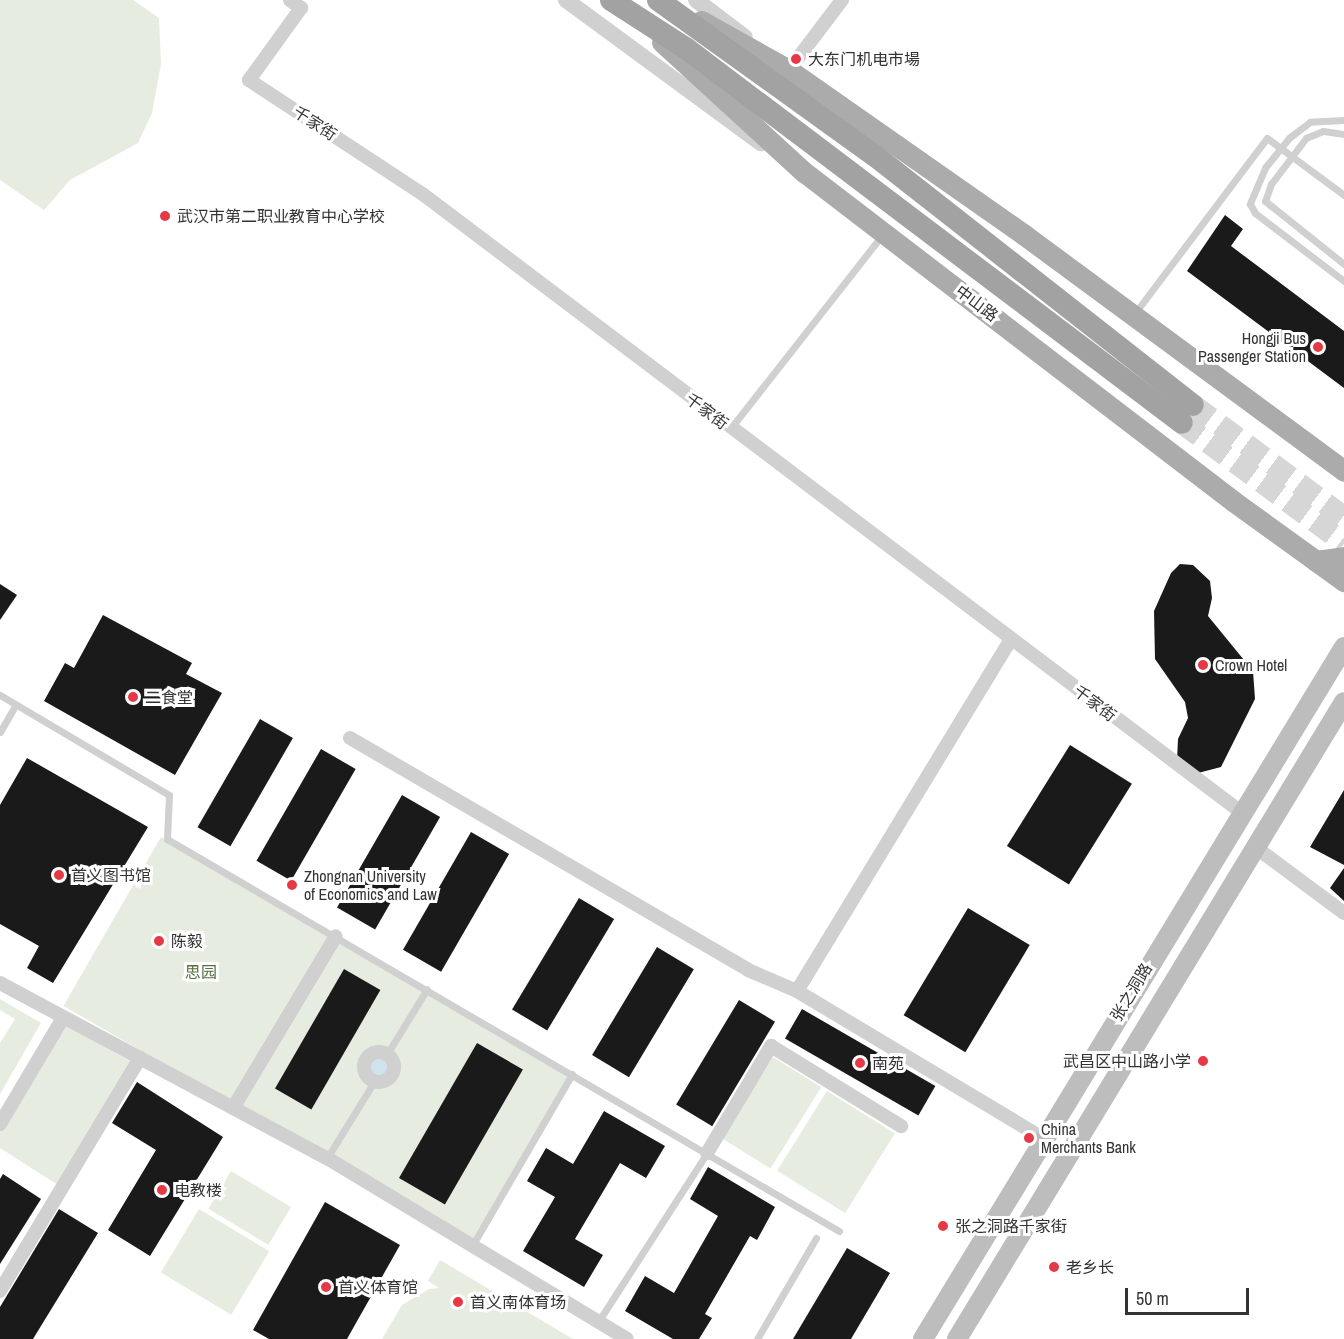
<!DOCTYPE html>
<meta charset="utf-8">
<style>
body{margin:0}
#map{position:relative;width:1344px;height:1339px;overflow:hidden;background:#fff;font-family:"Archivo Narrow","Noto Sans SC",sans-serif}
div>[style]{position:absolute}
.green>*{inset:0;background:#e6ecdf;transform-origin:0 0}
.water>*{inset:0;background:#cfe2ee}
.round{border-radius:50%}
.building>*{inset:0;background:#1a1a1a;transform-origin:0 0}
.trunk-tunnel>*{height:22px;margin-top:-11px;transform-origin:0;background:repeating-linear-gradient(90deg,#d6d6d6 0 22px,transparent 0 33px)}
.service>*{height:7px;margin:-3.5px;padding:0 3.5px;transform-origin:3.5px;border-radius:3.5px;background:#d0d0d0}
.minor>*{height:14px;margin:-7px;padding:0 7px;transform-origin:7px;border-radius:7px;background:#d0d0d0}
.minor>.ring{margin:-7px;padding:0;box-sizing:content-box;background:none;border:14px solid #d0d0d0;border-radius:50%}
.tertiary>*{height:16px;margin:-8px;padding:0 8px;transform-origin:8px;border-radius:8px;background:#d0d0d0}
.secondary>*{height:20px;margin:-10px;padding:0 10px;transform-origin:10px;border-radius:10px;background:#bdbdbd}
.primary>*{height:21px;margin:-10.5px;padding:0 10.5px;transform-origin:10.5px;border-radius:10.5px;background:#ababab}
.trunk>*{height:22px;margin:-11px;padding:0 11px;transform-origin:11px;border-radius:11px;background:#a2a2a2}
.dots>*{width:16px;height:16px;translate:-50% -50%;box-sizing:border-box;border:3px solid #fff;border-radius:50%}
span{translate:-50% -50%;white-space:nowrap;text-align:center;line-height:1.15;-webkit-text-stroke:6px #fff;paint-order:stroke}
.poi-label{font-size:16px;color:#333}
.left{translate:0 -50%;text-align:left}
.right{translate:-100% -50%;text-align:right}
.street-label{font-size:16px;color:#333}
.park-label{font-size:16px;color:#56703f}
.scale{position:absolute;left:1125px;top:1288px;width:124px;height:27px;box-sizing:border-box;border:3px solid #333;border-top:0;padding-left:8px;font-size:18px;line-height:21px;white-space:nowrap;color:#333;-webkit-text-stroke:4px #fff;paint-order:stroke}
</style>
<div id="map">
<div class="green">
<div style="clip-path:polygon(0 0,133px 0,159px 18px,161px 64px,152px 113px,138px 143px,70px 180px,44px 210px,0 180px)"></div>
<div style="left:161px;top:837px;width:474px;height:195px;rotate:30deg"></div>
<div style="clip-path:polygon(0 999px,41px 1023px,0 1094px,0 1043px,15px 1019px,0 1010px)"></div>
<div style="clip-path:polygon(64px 1024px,133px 1063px,58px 1185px,0 1148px,0 1131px)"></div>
<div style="left:773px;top:1057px;width:57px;height:96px;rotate:32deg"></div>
<div style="left:827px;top:1091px;width:80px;height:94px;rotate:32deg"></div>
<div style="left:231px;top:1171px;width:70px;height:44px;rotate:31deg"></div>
<div style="left:199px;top:1209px;width:82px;height:74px;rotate:31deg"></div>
<div style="clip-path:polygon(440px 1260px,573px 1339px,382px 1339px,402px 1305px,429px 1289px,439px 1288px,428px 1281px)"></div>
</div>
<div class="water">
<div class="round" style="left:371px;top:1058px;width:18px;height:18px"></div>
</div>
<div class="building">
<div style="clip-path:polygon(1225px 215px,1243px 229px,1231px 246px,1344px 331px,1344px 388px,1187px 271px)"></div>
<div style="clip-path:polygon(1180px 564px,1193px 565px,1210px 581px,1212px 598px,1208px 616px,1253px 671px,1255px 699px,1221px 767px,1198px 773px,1177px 760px,1178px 739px,1188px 718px,1185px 702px,1155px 659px,1154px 611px,1171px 573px)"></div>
<div style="clip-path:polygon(0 584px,17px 595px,0 620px)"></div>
<div style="clip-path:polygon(103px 615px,192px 663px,186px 674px,222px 693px,175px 775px,44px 701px,65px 663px,74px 668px)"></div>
<div style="left:260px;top:719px;width:38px;height:125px;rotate:30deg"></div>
<div style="left:1070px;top:745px;width:73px;height:119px;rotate:32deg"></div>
<div style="left:321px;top:749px;width:40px;height:129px;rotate:30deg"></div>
<div style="clip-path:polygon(27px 758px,148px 827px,53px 983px,27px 968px,39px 946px,0 924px,0 805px)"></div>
<div style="clip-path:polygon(1344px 790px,1344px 865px,1310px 847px)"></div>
<div style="left:402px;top:795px;width:44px;height:130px;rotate:30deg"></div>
<div style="left:471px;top:832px;width:44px;height:136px;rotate:30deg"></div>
<div style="clip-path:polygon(1344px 868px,1344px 901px,1330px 888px)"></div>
<div style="left:579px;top:898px;width:41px;height:130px;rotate:31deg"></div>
<div style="left:968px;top:908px;width:72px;height:125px;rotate:31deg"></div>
<div style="left:657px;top:947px;width:43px;height:126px;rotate:31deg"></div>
<div style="left:344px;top:969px;width:42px;height:138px;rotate:30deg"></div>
<div style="left:739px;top:1000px;width:42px;height:122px;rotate:31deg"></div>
<div style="left:802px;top:1009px;width:154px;height:34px;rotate:30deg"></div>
<div style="left:477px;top:1043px;width:53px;height:156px;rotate:30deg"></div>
<div style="clip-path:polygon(137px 1082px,223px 1137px,150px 1256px,108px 1230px,156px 1150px,112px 1123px)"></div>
<div style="clip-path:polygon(604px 1111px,665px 1146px,646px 1178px,620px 1163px,575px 1239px,603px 1255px,584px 1287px,523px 1251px,555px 1197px,527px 1181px,546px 1148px,573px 1164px)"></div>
<div style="clip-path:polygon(708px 1167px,775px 1207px,757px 1240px,750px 1236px,705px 1314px,712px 1318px,699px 1339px,673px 1339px,625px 1311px,645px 1276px,674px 1293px,718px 1216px,690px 1199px)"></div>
<div style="clip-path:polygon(3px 1174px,41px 1199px,0 1264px,0 1179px)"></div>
<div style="clip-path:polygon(325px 1202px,400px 1245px,347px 1339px,269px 1339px,253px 1330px)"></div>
<div style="clip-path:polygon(59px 1209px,98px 1233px,33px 1339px,0 1339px,0 1307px)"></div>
<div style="clip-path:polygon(847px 1248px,890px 1273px,851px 1339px,793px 1339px)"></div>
</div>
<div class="trunk-tunnel">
<div style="left:1193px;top:405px;width:188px;rotate:36.6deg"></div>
<div style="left:1182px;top:423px;width:202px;rotate:36.5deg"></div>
</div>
<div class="service">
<div style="left:1344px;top:120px;width:34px;rotate:177deg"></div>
<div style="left:1310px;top:122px;width:26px;rotate:143deg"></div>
<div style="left:1289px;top:138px;width:38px;rotate:129deg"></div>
<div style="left:1265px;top:168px;width:39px;rotate:113deg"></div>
<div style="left:1250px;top:204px;width:10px;rotate:61deg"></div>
<div style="left:1255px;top:213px;width:112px;rotate:37.4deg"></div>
<div style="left:1344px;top:134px;width:21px;rotate:-172deg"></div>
<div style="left:1323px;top:131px;width:18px;rotate:158deg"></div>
<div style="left:1306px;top:138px;width:58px;rotate:127.3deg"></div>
<div style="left:1271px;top:184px;width:18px;rotate:109deg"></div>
<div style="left:1265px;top:201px;width:101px;rotate:38.6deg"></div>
<div style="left:1135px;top:313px;width:219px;rotate:-53deg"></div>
<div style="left:1267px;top:138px;width:96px;rotate:36.5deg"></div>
<div style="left:730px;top:429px;width:246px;rotate:-51.9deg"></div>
<div style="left:0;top:695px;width:196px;rotate:30.6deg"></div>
<div style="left:169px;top:795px;width:44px;rotate:92.6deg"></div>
<div style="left:167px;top:839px;width:778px;rotate:30.26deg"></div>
<div style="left:0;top:732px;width:30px;rotate:-60deg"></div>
<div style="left:387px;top:1054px;width:76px;rotate:-58.4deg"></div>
<div style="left:327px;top:1158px;width:89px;rotate:-58.3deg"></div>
<div style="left:472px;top:1246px;width:199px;rotate:-59.8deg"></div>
<div style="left:598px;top:1322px;width:201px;rotate:-57.2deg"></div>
<div style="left:757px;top:1339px;width:117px;rotate:-59.7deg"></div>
</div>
<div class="minor">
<div style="left:290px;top:0;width:14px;rotate:36deg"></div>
<div style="left:301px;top:8px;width:89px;rotate:125.8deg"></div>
<div style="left:249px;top:80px;width:209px;rotate:33.3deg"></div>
<div style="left:424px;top:195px;width:1024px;rotate:37.06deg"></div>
<div style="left:789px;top:70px;width:88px;rotate:-52.9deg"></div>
<div style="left:350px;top:738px;width:461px;rotate:30.2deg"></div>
<div style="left:748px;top:970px;width:53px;rotate:23.2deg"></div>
<div style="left:797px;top:991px;width:287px;rotate:30.9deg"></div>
<div style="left:1254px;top:846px;width:112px;rotate:36.7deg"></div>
<div style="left:0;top:983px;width:371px;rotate:28.2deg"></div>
<div style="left:327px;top:1158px;width:350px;rotate:31.1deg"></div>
<div style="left:797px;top:991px;width:411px;rotate:-58.7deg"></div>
<div class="ring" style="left:364px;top:1052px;width:16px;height:16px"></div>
<div style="left:233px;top:1108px;width:200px;rotate:-59.1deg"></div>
<div style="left:0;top:1124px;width:123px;rotate:-59.3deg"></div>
<div style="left:707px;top:1153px;width:125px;rotate:-59.1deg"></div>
<div style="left:771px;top:1046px;width:153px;rotate:31.6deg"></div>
<div style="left:0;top:1291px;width:272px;rotate:-59deg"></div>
</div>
<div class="tertiary">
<div style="left:566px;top:0;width:242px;rotate:36.3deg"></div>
<div style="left:696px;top:0;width:61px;rotate:37.1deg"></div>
</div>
<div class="secondary">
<div style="left:923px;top:1339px;width:810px;rotate:-58.68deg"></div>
<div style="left:957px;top:1339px;width:745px;rotate:-58.72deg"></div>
</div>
<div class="primary">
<div style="left:701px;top:21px;width:101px;rotate:29.1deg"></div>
<div style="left:789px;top:70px;width:286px;rotate:35deg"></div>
<div style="left:1023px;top:234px;width:399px;rotate:36.4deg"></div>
<div style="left:662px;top:42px;width:193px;rotate:42.5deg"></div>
<div style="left:804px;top:172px;width:541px;rotate:37.48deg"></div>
<div style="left:1233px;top:501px;width:137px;rotate:35.8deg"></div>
<div style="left:1316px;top:561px;width:28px;rotate:-8deg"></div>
</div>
<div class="trunk">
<div style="left:611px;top:0;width:90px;rotate:32.8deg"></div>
<div style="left:687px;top:49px;width:620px;rotate:37.07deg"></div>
<div style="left:658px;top:0;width:266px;rotate:35.7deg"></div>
<div style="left:874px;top:155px;width:405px;rotate:38.1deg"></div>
</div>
<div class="dots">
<div style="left:796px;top:59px;background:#e63946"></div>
<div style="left:165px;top:216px;background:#e63946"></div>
<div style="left:1318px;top:347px;background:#e63946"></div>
<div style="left:1203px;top:665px;background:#e63946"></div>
<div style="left:133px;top:697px;background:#e63946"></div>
<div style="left:59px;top:875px;background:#e63946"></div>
<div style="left:292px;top:885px;background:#e63946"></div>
<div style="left:159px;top:941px;background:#e63946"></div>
<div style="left:1203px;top:1061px;background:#e63946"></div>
<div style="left:860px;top:1063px;background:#e63946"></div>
<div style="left:1029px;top:1138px;background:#e63946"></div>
<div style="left:162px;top:1190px;background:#e63946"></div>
<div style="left:943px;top:1226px;background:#e63946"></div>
<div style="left:1054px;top:1267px;background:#e63946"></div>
<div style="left:326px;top:1287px;background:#e63946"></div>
<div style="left:458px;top:1302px;background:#e63946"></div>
</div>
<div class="poi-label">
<span class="left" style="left:808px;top:59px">大东门机电市場</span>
<span class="left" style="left:177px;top:216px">武汉市第二职业教育中心学校</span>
<span class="right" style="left:1306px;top:347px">Hongji Bus<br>Passenger Station</span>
<span class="left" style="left:1215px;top:665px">Crown Hotel</span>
<span class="left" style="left:145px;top:697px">二食堂</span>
<span class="left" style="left:71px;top:875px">首义图书馆</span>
<span class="left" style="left:304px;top:885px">Zhongnan University<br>of Economics and Law</span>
<span class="left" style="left:171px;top:941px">陈毅</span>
<span class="right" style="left:1191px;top:1061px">武昌区中山路小学</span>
<span class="left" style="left:872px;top:1063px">南苑</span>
<span class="left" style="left:1041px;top:1138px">China<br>Merchants Bank</span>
<span class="left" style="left:174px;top:1190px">电教楼</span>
<span class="left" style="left:955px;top:1226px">张之洞路千家街</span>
<span class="left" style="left:1066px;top:1267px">老乡长</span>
<span class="left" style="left:338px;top:1287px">首义体育馆</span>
<span class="left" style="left:470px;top:1302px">首义南体育场</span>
</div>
<div class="street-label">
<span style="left:315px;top:123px;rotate:33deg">千家街</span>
<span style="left:977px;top:303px;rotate:37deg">中山路</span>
<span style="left:707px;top:411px;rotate:37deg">千家街</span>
<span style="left:1095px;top:703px;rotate:37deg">千家街</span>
<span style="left:1131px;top:992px;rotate:-59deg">张之洞路</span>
</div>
<div class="park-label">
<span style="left:201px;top:972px">思园</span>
</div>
<div class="scale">50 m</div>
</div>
